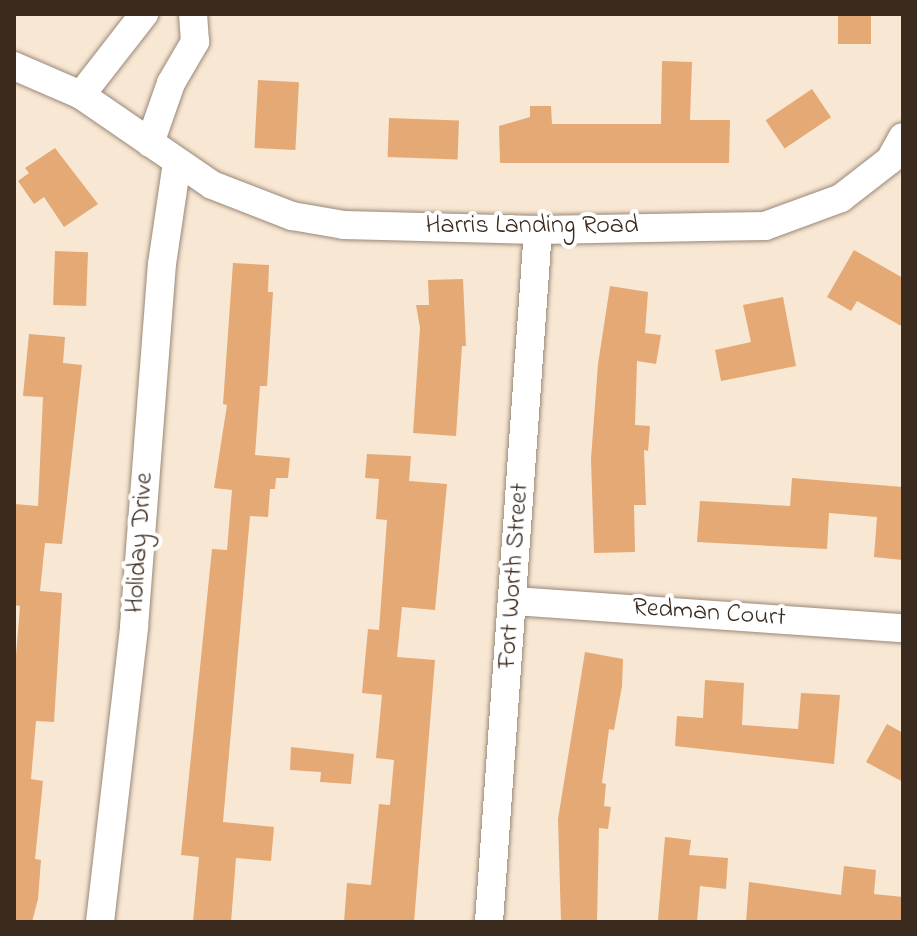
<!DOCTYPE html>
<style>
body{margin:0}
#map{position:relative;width:917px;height:936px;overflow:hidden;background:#f8e7d3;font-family:"Indie Flower",sans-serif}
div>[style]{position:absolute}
.building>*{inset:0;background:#e5a975;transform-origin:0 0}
.roads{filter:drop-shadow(0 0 2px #9a8878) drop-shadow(0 0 2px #9a8878)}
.street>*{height:28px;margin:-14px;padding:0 14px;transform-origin:14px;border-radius:14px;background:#fff}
span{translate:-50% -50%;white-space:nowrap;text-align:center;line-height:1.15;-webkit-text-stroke:8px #fff;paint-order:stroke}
.street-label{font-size:26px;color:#3b2a1e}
.frame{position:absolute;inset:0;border:16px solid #3b2a1e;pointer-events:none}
</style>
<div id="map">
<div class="building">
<div style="left:838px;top:14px;width:33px;height:30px"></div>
<div style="clip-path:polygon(662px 61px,692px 62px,690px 120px,730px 120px,729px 163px,500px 163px,499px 126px,530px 117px,530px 106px,551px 106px,552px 124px,661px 124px)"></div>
<div style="left:258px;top:80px;width:41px;height:68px;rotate:3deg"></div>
<div style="left:812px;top:89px;width:34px;height:56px;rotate:56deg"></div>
<div style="left:389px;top:118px;width:70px;height:39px;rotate:2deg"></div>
<div style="clip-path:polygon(55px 148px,98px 204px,64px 227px,44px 197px,34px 204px,18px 181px,29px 173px,25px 168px)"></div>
<div style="clip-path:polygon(854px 250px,903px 278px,903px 327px,857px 301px,851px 311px,827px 297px)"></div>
<div style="left:55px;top:251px;width:33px;height:54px;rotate:2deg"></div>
<div style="clip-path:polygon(233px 263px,269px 265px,268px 292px,273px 292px,267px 386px,260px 386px,255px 455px,290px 458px,288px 478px,276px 478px,275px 489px,270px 489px,268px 517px,250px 516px,223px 822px,274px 827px,271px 861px,236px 858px,231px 922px,193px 922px,199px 857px,181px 855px,212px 549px,227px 550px,232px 490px,214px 488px,227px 405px,223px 404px)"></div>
<div style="clip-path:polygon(463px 279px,466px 346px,462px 346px,456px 436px,413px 433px,420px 328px,416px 305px,429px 305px,428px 280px)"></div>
<div style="clip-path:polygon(610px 286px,648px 292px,645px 333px,661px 335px,656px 364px,637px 361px,635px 425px,650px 426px,648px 451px,644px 450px,646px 505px,634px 505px,635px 552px,594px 553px,591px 459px,598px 364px)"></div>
<div style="clip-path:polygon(783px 297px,796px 366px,721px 381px,715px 350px,751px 342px,743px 305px)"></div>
<div style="clip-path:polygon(29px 334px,65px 337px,63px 363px,82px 365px,62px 544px,45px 543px,40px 591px,62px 593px,54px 722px,36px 721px,31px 779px,43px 781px,35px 859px,41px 860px,38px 899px,32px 922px,14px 922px,14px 680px,20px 606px,14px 605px,14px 504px,38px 506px,43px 397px,23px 396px)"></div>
<div style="clip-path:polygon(367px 454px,411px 456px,409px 481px,447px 484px,435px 610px,402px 607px,397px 657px,435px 660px,414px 922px,344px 922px,347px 883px,371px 885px,379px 804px,390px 805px,394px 760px,376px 758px,382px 695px,362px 693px,368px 629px,379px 630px,387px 520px,376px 519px,379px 479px,365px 478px)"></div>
<div style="clip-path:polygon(792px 478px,903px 487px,903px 560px,874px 557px,877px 517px,829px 513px,827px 549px,697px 542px,700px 501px,790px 506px)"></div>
<div style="clip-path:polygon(585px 652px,623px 659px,622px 686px,614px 730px,609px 729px,602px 783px,606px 784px,604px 806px,611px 807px,608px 829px,599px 828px,597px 922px,561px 922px,558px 819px)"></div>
<div style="clip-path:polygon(705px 680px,744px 683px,742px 725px,798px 729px,801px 693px,840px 695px,834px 764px,675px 746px,677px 716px,703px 718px)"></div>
<div style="clip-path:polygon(887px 724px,903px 733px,903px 782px,866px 762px)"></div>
<div style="clip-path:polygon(291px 747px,354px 754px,351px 784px,320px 782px,321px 772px,290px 770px)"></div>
<div style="clip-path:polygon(665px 837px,691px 840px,689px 855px,728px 858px,726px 889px,700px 886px,697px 922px,658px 920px)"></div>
<div style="clip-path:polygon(844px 866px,876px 870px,874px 894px,903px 897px,903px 922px,746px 922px,749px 882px,841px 895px)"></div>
</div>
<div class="roads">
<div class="street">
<div style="left:14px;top:66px;width:73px;rotate:23.4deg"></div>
<div style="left:81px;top:95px;width:159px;rotate:34.5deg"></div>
<div style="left:212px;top:185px;width:86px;rotate:21.2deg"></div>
<div style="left:292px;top:216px;width:53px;rotate:9.8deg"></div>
<div style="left:344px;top:225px;width:194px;rotate:1.5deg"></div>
<div style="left:538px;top:230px;width:227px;rotate:-1deg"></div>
<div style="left:765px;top:226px;width:81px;rotate:-20.2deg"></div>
<div style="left:841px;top:198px;width:62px;rotate:-37.8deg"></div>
<div style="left:890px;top:160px;width:26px;rotate:-61deg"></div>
<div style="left:81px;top:95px;width:103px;rotate:-52.1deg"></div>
<div style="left:150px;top:143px;width:64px;rotate:-70.7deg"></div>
<div style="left:171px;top:83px;width:48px;rotate:-59.7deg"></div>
<div style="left:195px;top:42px;width:28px;rotate:-94deg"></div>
<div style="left:514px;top:601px;width:390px;rotate:4deg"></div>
<div style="left:100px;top:922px;width:297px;rotate:-83.4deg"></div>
<div style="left:134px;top:627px;width:364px;rotate:-85.6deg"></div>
<div style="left:162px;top:264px;width:102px;rotate:-81.6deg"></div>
<div style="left:489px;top:922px;width:694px;rotate:-85.95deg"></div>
</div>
</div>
<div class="street-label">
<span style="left:532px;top:227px">Harris Landing Road</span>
<span style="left:141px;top:543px;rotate:-86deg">Holiday Drive</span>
<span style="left:515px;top:576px;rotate:-86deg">Fort Worth Street</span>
<span style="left:709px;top:614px;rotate:4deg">Redman Court</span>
</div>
<div class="frame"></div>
</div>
